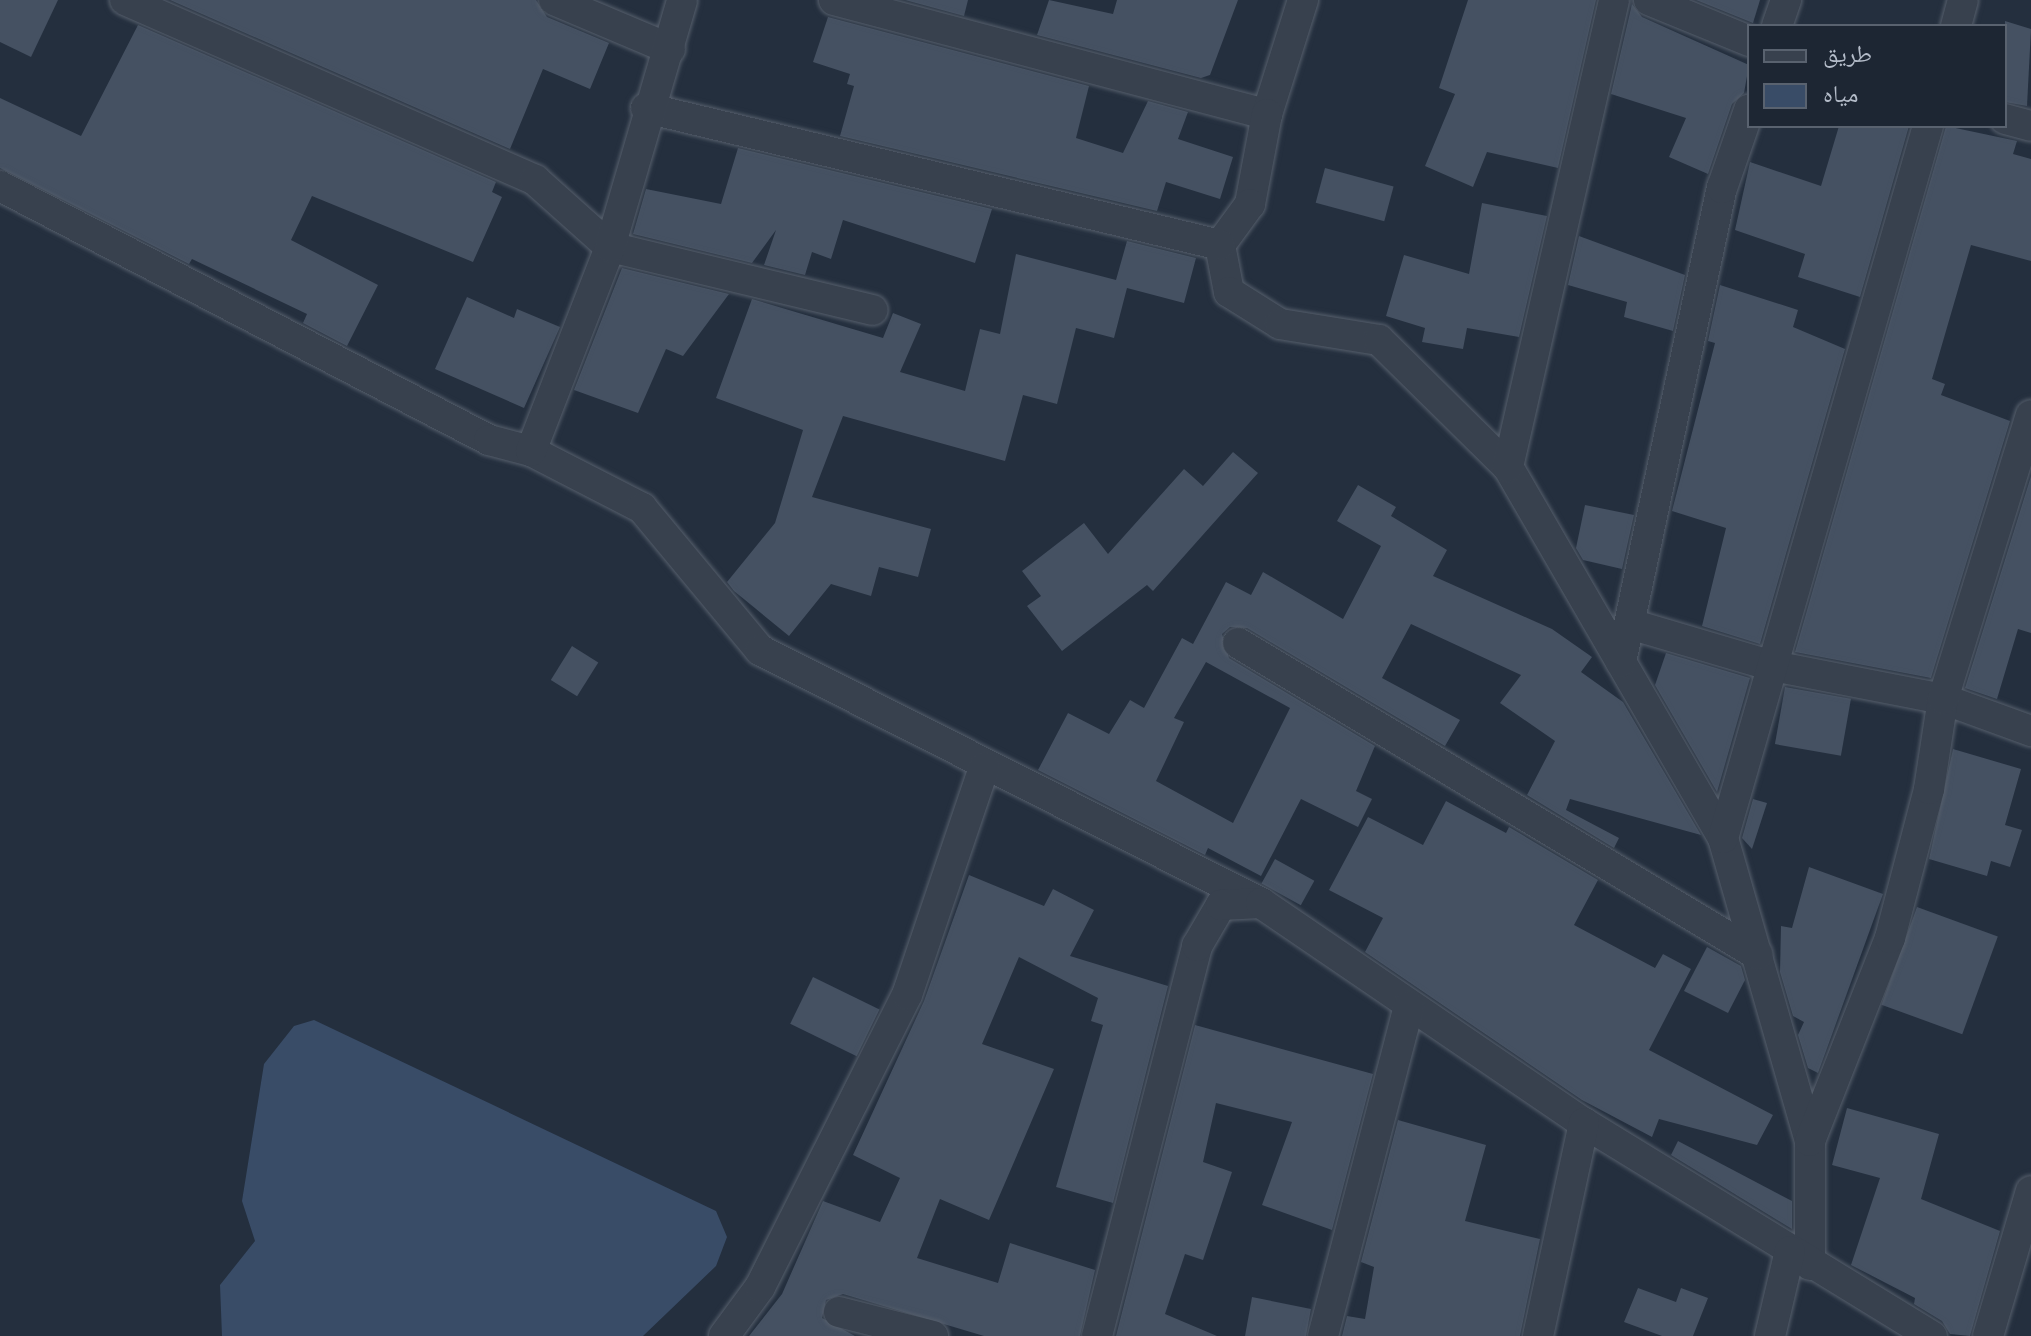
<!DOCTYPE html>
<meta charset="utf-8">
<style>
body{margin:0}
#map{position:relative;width:2031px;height:1336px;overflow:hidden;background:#242f3e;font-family:"Open Sans","Noto Naskh Arabic",sans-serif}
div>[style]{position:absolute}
.water>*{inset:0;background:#394c67}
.building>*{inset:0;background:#455162;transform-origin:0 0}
.roads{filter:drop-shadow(0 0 2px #565f6c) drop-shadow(0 0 2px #565f6c)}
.street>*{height:30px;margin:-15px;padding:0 15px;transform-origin:15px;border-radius:15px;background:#38414e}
span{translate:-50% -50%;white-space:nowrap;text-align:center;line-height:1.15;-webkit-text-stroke:8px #1d2633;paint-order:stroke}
.legend{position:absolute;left:1747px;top:24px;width:260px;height:104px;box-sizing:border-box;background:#1d2633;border:2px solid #59626f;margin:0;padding:10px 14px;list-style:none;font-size:24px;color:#b4bcc9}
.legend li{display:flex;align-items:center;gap:16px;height:40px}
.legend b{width:40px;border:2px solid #59626f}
</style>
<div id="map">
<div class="water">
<div style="clip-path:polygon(314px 1020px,716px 1211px,727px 1237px,716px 1266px,643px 1336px,222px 1336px,220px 1285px,255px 1241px,242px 1201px,264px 1064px,294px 1026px)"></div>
</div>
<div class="building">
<div style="clip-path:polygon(0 0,58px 0,31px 57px,0 42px)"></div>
<div style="clip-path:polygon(170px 0,536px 0,547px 17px,609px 43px,590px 89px,543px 69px,510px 149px)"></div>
<div style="clip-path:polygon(905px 0,968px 0,964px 16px)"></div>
<div style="clip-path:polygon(1049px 0,1113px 14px,1117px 0,1238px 0,1210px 75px,1201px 78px,1037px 35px)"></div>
<div style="clip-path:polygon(1468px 0,1596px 0,1558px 168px,1487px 152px,1473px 187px,1425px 166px,1455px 94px,1439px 88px)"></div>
<div style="clip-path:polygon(1696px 0,1760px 0,1753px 23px)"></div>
<div style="clip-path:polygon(1632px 4px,1642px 17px,1749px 65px,1744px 93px,1732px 104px,1708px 174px,1669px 157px,1686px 118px,1611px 94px)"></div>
<div style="clip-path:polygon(828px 17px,1089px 86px,1076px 138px,1123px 153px,1148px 101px,1188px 112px,1178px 139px,1233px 157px,1220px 199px,1166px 182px,1157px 211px,840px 136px,854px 86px,847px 84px,850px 74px,813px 62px)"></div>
<div style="clip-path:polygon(2005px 21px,2031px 29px,2027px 106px,2005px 102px)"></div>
<div style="clip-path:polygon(138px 25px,496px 182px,492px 192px,502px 197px,473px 262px,312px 196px,291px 240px,378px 285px,347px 346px,303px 323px,307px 314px,192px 259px,189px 264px,0 168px,0 98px,81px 136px)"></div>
<div style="clip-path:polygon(1839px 126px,1909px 126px,1860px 297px,1798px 277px,1805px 254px,1735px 230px,1750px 162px,1821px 186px)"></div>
<div style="clip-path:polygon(1946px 126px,2017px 141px,2013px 154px,2031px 159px,2031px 261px,1971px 245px,1932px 379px,1945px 384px,1941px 395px,2010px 421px,1931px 678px,1795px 652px)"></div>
<div style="clip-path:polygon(738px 148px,992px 209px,975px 263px,843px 220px,831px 259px,812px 252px,805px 275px,764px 265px,776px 230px,752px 263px,633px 234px,646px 189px,721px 204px)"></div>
<div style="left:1325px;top:168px;width:71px;height:36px;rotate:15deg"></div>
<div style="clip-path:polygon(1482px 203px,1547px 216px,1519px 337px,1467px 328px,1463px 349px,1422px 342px,1425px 328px,1386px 316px,1404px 255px,1469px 274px)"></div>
<div style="clip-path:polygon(1579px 236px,1685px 275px,1673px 331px,1624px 317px,1627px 302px,1568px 285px)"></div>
<div style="clip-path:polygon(1127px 241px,1196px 258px,1184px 303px,1127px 288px,1114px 338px,1076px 328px,1057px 404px,1023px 395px,1005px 461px,843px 416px,812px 497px,931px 529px,918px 577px,879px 567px,871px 596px,831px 584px,789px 636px,734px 591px,727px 582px,775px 523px,803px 430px,716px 398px,752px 299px,883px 338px,893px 313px,921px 324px,900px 372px,965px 391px,980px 329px,1000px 334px,1016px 254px,1116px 280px)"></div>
<div style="clip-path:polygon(622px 268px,729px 294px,683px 356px,666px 349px,638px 413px,574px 390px)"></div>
<div style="clip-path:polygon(1720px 285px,1798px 310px,1793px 327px,1845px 349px,1760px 644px,1702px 626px,1726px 528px,1672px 511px,1715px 343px,1708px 341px)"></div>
<div style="clip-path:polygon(467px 297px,514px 318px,517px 309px,560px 327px,524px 408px,435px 369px)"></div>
<div style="clip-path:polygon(1233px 452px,1258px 473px,1153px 591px,1147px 585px,1062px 651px,1027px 606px,1041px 596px,1022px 571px,1084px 523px,1108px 554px,1184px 469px,1203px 486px)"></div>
<div style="clip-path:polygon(2031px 476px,2031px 633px,2018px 629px,1997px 699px,1965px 688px)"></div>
<div style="clip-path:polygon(evenodd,1358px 485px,1396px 507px,1391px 516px,1447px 550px,1433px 576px,1552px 629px,1592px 657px,1581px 672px,1623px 702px,1701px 835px,1570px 799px,1566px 810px,1619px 838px,1614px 848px,1527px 795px,1555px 741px,1500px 703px,1521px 675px,1411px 624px,1382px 678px,1460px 720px,1445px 746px,1247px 628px,1230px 627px,1222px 634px,1229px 658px,1375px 746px,1356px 791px,1372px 799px,1358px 827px,1301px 799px,1261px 876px,1208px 848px,1205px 855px,1038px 770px,1068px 713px,1109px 734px,1130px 700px,1144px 708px,1182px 638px,1193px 644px,1226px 582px,1251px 595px,1263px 572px,1343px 619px,1381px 546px,1337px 521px,1358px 485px,1206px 662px,1290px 708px,1233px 823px,1156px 781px,1184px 722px,1174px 718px,1206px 662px)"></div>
<div style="clip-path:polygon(1585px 505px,1634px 515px,1622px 569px,1583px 560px,1576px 548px)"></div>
<div style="left:572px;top:646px;width:31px;height:40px;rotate:32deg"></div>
<div style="clip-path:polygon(1666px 653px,1750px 678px,1717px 792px,1655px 685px)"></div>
<div style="left:1785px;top:687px;width:67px;height:58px;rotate:10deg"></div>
<div style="clip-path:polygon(1953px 749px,2021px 769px,2005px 825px,2022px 830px,2010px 867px,1991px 861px,1987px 876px,1929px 859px)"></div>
<div style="clip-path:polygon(1753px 799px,1767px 803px,1752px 849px,1742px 838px)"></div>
<div style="clip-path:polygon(1446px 801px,1506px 833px,1509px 827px,1598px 880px,1574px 925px,1655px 968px,1663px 954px,1691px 969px,1649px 1050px,1773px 1115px,1757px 1145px,1659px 1119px,1652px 1137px,1582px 1100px,1365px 952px,1383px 918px,1329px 890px,1368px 817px,1423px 845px)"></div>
<div style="left:1275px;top:859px;width:45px;height:28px;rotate:29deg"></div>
<div style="clip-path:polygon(1809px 867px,1883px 894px,1818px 1073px,1808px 1068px,1798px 1035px,1804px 1022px,1793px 1016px,1780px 972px,1781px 926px,1792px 928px)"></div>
<div style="clip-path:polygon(969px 875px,1044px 906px,1053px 889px,1094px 910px,1070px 956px,1168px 986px,1113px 1203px,1056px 1187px,1103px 1025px,1091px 1021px,1098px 998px,1019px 957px,982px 1044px,1054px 1069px,989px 1220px,940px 1199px,917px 1258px,998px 1283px,1010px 1243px,1095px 1270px,1080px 1336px,984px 1336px,843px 1294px,826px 1300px,822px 1318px,855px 1336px,749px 1336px,782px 1294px,823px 1201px,880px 1222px,900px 1178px,853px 1155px,924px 1001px)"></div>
<div style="left:1917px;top:907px;width:86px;height:104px;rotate:20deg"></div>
<div style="clip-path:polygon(1707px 947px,1741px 966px,1745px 980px,1728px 1013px,1684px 991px)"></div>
<div style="left:813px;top:977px;width:74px;height:52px;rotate:26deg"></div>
<div style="clip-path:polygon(1195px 1025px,1373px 1074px,1332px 1230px,1262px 1205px,1292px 1122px,1216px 1103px,1203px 1162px,1232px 1172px,1203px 1260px,1185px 1254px,1165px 1314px,1217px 1336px,1116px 1336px)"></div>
<div style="clip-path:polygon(1847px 1108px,1939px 1134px,1921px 1199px,2000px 1231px,1970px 1336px,1950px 1334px,1942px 1321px,1914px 1304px,1915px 1298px,1851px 1265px,1880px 1178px,1832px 1165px)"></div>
<div style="clip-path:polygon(1398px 1120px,1486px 1145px,1465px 1221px,1540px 1239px,1520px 1336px,1342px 1336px,1347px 1316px,1365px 1319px,1374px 1267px,1361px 1262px)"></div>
<div style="clip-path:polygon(1678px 1141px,1792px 1201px,1792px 1229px,1671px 1155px)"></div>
<div style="clip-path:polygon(1638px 1288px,1676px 1302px,1681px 1288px,1708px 1298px,1693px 1336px,1662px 1336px,1624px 1322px)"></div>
<div style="clip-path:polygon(1252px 1297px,1311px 1309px,1306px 1336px,1245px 1336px)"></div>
</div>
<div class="roads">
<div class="street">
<div style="left:125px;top:0;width:448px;rotate:23.7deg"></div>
<div style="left:535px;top:180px;width:101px;rotate:41.8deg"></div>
<div style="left:610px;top:247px;width:270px;rotate:13.5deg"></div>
<div style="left:554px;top:0;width:126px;rotate:22.9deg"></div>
<div style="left:834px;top:0;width:448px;rotate:14.8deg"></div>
<div style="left:1303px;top:0;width:120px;rotate:107.5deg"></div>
<div style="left:1267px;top:114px;width:92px;rotate:100.7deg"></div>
<div style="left:1250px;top:204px;width:51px;rotate:126.2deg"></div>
<div style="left:1220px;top:245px;width:48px;rotate:79.2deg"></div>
<div style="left:1229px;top:292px;width:60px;rotate:32.1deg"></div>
<div style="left:1280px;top:324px;width:100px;rotate:9.2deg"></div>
<div style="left:1379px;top:340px;width:181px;rotate:44.6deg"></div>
<div style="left:1508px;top:467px;width:429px;rotate:59.9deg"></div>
<div style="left:1723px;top:838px;width:315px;rotate:74deg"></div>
<div style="left:1810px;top:1141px;width:124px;rotate:90deg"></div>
<div style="left:1649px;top:0;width:108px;rotate:22.3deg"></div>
<div style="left:1777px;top:26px;width:28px;rotate:-71deg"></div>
<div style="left:1956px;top:26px;width:27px;rotate:-75deg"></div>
<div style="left:646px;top:108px;width:590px;rotate:13.42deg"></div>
<div style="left:2005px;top:119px;width:27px;rotate:15deg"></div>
<div style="left:0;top:186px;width:551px;rotate:27.45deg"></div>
<div style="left:489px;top:440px;width:43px;rotate:14.7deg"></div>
<div style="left:531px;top:451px;width:125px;rotate:27.2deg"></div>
<div style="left:642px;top:508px;width:185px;rotate:50.3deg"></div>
<div style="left:760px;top:650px;width:561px;rotate:26.79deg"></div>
<div style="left:531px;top:451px;width:219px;rotate:-68.8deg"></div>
<div style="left:610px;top:247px;width:257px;rotate:-73.7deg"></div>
<div style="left:1508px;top:467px;width:479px;rotate:-77.2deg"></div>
<div style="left:1630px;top:624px;width:149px;rotate:16.4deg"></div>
<div style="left:1773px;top:666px;width:173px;rotate:11deg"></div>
<div style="left:1943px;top:699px;width:94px;rotate:20deg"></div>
<div style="left:1238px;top:643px;width:606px;rotate:30.96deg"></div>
<div style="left:1621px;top:662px;width:485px;rotate:-78deg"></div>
<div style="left:1722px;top:188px;width:83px;rotate:-70.9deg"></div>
<div style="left:1723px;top:838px;width:741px;rotate:-73.94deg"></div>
<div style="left:1810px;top:1141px;width:218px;rotate:-68.5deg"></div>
<div style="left:1890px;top:938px;width:154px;rotate:-75.3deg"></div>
<div style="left:1929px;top:789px;width:91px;rotate:-81.2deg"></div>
<div style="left:1943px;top:699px;width:297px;rotate:-72.8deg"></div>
<div style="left:839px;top:1312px;width:97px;rotate:14.3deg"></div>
<div style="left:724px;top:1336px;width:61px;rotate:-53.7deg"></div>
<div style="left:760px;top:1287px;width:327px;rotate:-63.3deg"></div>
<div style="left:907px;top:995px;width:241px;rotate:-71.3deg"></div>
<div style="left:1097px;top:1336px;width:403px;rotate:-75.6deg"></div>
<div style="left:1197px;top:946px;width:48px;rotate:-59.7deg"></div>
<div style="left:1221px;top:905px;width:40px;rotate:-2.9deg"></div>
<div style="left:1261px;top:903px;width:391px;rotate:34.3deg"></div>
<div style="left:1584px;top:1123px;width:408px;rotate:31.5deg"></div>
<div style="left:1323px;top:1336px;width:341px;rotate:-75.4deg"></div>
<div style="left:1538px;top:1336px;width:218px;rotate:-77.8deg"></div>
<div style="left:1770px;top:1336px;width:87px;rotate:-76.8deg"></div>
<div style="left:1988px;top:1336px;width:151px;rotate:-73.5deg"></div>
</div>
</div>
<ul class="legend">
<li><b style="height:10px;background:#38414e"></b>طريق</li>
<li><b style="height:22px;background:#394c67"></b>مياه</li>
</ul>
</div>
